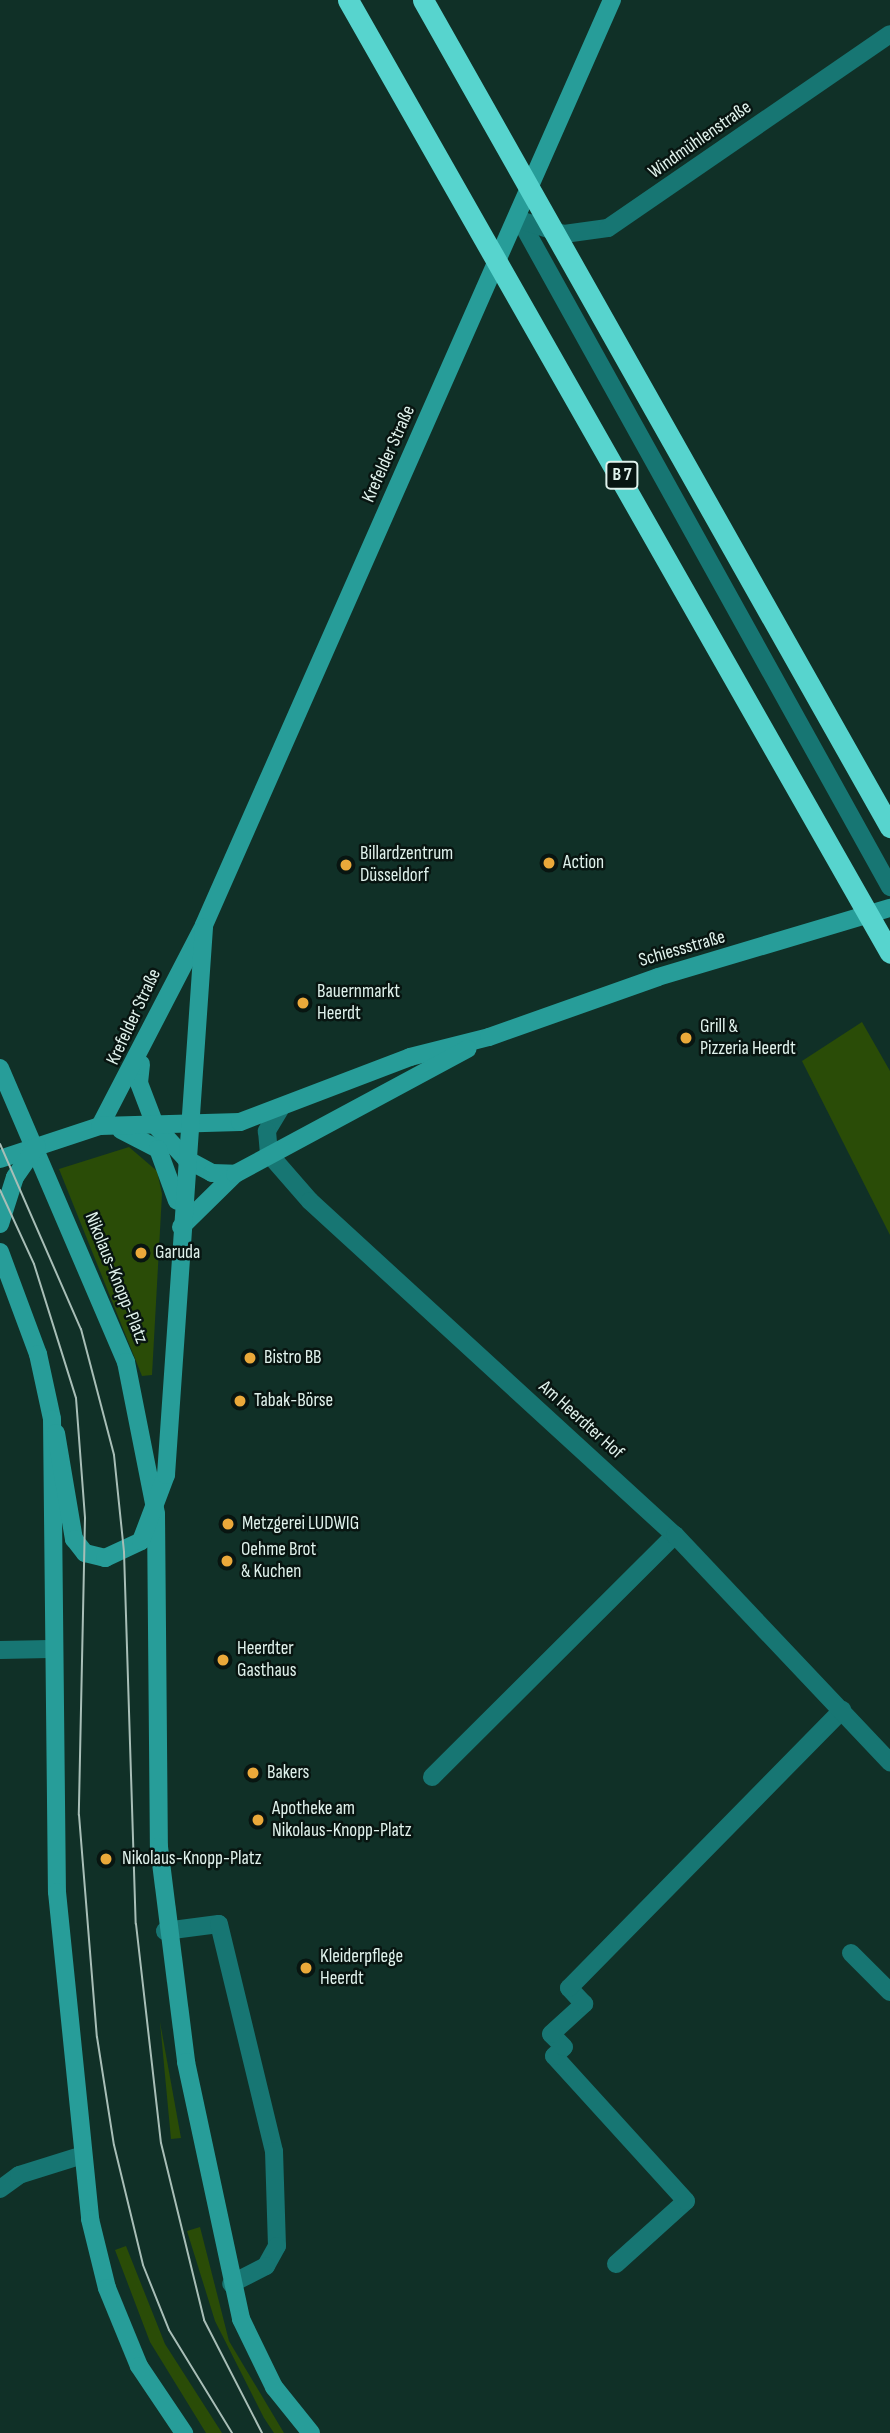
<!DOCTYPE html>
<meta charset="utf-8">
<style>
body{margin:0}
#map{position:relative;width:890px;height:2433px;overflow:hidden;background:#103027;font-family:"Sofia Sans Condensed",sans-serif}
div>[style]{position:absolute}
.green>*{inset:0;background:#2a4c07}
.lane>*{height:18px;margin:-9px;padding:0 9px;transform-origin:9px;border-radius:9px;background:#177673}
.street>*{height:18px;margin:-9px;padding:0 9px;transform-origin:9px;border-radius:9px;background:#177673}
.secondary>*{height:18px;margin:-9px;padding:0 9px;transform-origin:9px;border-radius:9px;background:#279d99}
.tram>*{height:2px;margin:-1px;padding:0 1px;transform-origin:1px;border-radius:1px;background:#a8beb7}
.highway-bridge>*{height:21px;margin:-10.5px;padding:0 10.5px;transform-origin:10.5px;border-radius:10.5px;background:#57d4ce}
.dots>*{width:19px;height:19px;translate:-50% -50%;box-sizing:border-box;border:4px solid #081511;border-radius:50%}
span{translate:-50% -50%;white-space:nowrap;text-align:center;line-height:1.15;-webkit-text-stroke:5px #081511;paint-order:stroke}
.shield-label span{padding:2px 5px;background:#081511;border:2px solid;border-radius:5px;-webkit-text-stroke-width:0}
.shield-label{font-size:18px;color:#e0f2ec;font-weight:700}
.street-label{font-size:19px;color:#e0f2ec}
.poi-label{font-size:19px;color:#e0f2ec}
.left{translate:0 -50%;text-align:left}
</style>
<div id="map">
<div class="green">
<div style="clip-path:polygon(862px 1022px,890px 1071px,890px 1235px,802px 1061px)"></div>
<div style="clip-path:polygon(129px 1147px,157px 1171px,162px 1194px,152px 1375px,142px 1376px,59px 1169px)"></div>
<div style="clip-path:polygon(160px 2022px,181px 2138px,171px 2139px)"></div>
<div style="clip-path:polygon(200px 2227px,229px 2341px,284px 2433px,274px 2433px,264px 2418px,215px 2321px,187px 2231px)"></div>
<div style="clip-path:polygon(126px 2246px,165px 2344px,222px 2433px,206px 2433px,150px 2342px,115px 2250px)"></div>
</div>
<div class="lane">
<div style="left:520px;top:220px;width:763px;rotate:60.98deg"></div>
<div style="left:432px;top:1777px;width:343px;rotate:-44.9deg"></div>
<div style="left:165px;top:1931px;width:54px;rotate:-7.4deg"></div>
<div style="left:219px;top:1924px;width:234px;rotate:76.4deg"></div>
<div style="left:274px;top:2151px;width:95px;rotate:88.2deg"></div>
<div style="left:277px;top:2246px;width:23px;rotate:119deg"></div>
<div style="left:266px;top:2266px;width:39px;rotate:153deg"></div>
<div style="left:851px;top:1953px;width:55px;rotate:45deg"></div>
<div style="left:616px;top:2264px;width:94px;rotate:-42deg"></div>
<div style="left:686px;top:2201px;width:196px;rotate:-132.3deg"></div>
<div style="left:554px;top:2056px;width:13px;rotate:-42deg"></div>
<div style="left:564px;top:2047px;width:18px;rotate:-135deg"></div>
<div style="left:551px;top:2034px;width:45px;rotate:-42.3deg"></div>
<div style="left:584px;top:2004px;width:22px;rotate:-133deg"></div>
<div style="left:569px;top:1988px;width:390px;rotate:-45.5deg"></div>
</div>
<div class="street">
<div style="left:520px;top:220px;width:46px;rotate:17.7deg"></div>
<div style="left:564px;top:234px;width:44px;rotate:-7.8deg"></div>
<div style="left:608px;top:228px;width:342px;rotate:-34.5deg"></div>
<div style="left:280px;top:1109px;width:26px;rotate:121deg"></div>
<div style="left:267px;top:1131px;width:23px;rotate:85deg"></div>
<div style="left:269px;top:1154px;width:62px;rotate:48.9deg"></div>
<div style="left:310px;top:1201px;width:495px;rotate:42.5deg"></div>
<div style="left:675px;top:1535px;width:313px;rotate:46.6deg"></div>
<div style="left:0;top:1650px;width:50px;rotate:-1.1deg"></div>
<div style="left:0;top:2189px;width:24px;rotate:-36deg"></div>
<div style="left:19px;top:2175px;width:67px;rotate:-17.4deg"></div>
</div>
<div class="secondary">
<div style="left:141px;top:1064px;width:19px;rotate:96deg"></div>
<div style="left:139px;top:1083px;width:45px;rotate:69.1deg"></div>
<div style="left:155px;top:1125px;width:46px;rotate:47.6deg"></div>
<div style="left:186px;top:1159px;width:30px;rotate:28deg"></div>
<div style="left:212px;top:1173px;width:23px;rotate:2deg"></div>
<div style="left:0;top:1068px;width:320px;rotate:66.8deg"></div>
<div style="left:126px;top:1362px;width:155px;rotate:78.8deg"></div>
<div style="left:156px;top:1514px;width:333px;rotate:89.5deg"></div>
<div style="left:159px;top:1847px;width:217px;rotate:82.8deg"></div>
<div style="left:186px;top:2062px;width:263px;rotate:77.9deg"></div>
<div style="left:241px;top:2319px;width:76px;rotate:64.1deg"></div>
<div style="left:274px;top:2387px;width:59px;rotate:51.2deg"></div>
<div style="left:100px;top:1126px;width:226px;rotate:-62.6deg"></div>
<div style="left:204px;top:925px;width:1011px;rotate:-66.2deg"></div>
<div style="left:121px;top:1130px;width:42px;rotate:27.2deg"></div>
<div style="left:158px;top:1149px;width:55px;rotate:69.9deg"></div>
<div style="left:0;top:1159px;width:105px;rotate:-18.3deg"></div>
<div style="left:100px;top:1126px;width:140px;rotate:-1.6deg"></div>
<div style="left:240px;top:1122px;width:182px;rotate:-20.9deg"></div>
<div style="left:410px;top:1057px;width:81px;rotate:-14.2deg"></div>
<div style="left:489px;top:1037px;width:179px;rotate:-19.5deg"></div>
<div style="left:658px;top:977px;width:242px;rotate:-16.6deg"></div>
<div style="left:0;top:1224px;width:49px;rotate:-72.3deg"></div>
<div style="left:15px;top:1177px;width:38px;rotate:-55deg"></div>
<div style="left:181px;top:1227px;width:76px;rotate:-44.5deg"></div>
<div style="left:235px;top:1174px;width:264px;rotate:-28.3deg"></div>
<div style="left:0;top:1252px;width:109px;rotate:69.6deg"></div>
<div style="left:38px;top:1354px;width:66px;rotate:77.8deg"></div>
<div style="left:52px;top:1419px;width:473px;rotate:89.4deg"></div>
<div style="left:57px;top:1892px;width:329px;rotate:84.2deg"></div>
<div style="left:90px;top:2219px;width:71px;rotate:76.2deg"></div>
<div style="left:107px;top:2288px;width:84px;rotate:67.7deg"></div>
<div style="left:139px;top:2366px;width:81px;rotate:56.1deg"></div>
<div style="left:56px;top:1433px;width:108px;rotate:80.4deg"></div>
<div style="left:74px;top:1539px;width:18px;rotate:52deg"></div>
<div style="left:85px;top:1553px;width:21px;rotate:14deg"></div>
<div style="left:105px;top:1558px;width:40px;rotate:-25deg"></div>
<div style="left:141px;top:1541px;width:71px;rotate:-69.3deg"></div>
<div style="left:166px;top:1475px;width:549px;rotate:-86.03deg"></div>
</div>
<div class="tram">
<div style="left:0;top:1144px;width:202px;rotate:66.4deg"></div>
<div style="left:81px;top:1329px;width:130px;rotate:75.3deg"></div>
<div style="left:114px;top:1455px;width:98px;rotate:84.1deg"></div>
<div style="left:124px;top:1552px;width:372px;rotate:88.2deg"></div>
<div style="left:136px;top:1924px;width:220px;rotate:83.5deg"></div>
<div style="left:161px;top:2143px;width:182px;rotate:76.3deg"></div>
<div style="left:204px;top:2320px;width:127px;rotate:62.8deg"></div>
<div style="left:0;top:1190px;width:81px;rotate:65.3deg"></div>
<div style="left:34px;top:1264px;width:140px;rotate:72.6deg"></div>
<div style="left:76px;top:1398px;width:120px;rotate:85.7deg"></div>
<div style="left:85px;top:1518px;width:297px;rotate:91.2deg"></div>
<div style="left:79px;top:1815px;width:223px;rotate:85.4deg"></div>
<div style="left:97px;top:2037px;width:109px;rotate:81.1deg"></div>
<div style="left:114px;top:2145px;width:123px;rotate:76.4deg"></div>
<div style="left:143px;top:2265px;width:70px;rotate:68.2deg"></div>
<div style="left:169px;top:2330px;width:121px;rotate:58.5deg"></div>
</div>
<div class="highway-bridge">
<div style="left:348px;top:0;width:1096px;rotate:60.37deg"></div>
<div style="left:423px;top:0;width:950px;rotate:60.55deg"></div>
</div>
<div class="dots">
<div style="left:549px;top:863px;background:#eba93a"></div>
<div style="left:346px;top:865px;background:#eba93a"></div>
<div style="left:303px;top:1003px;background:#eba93a"></div>
<div style="left:686px;top:1038px;background:#eba93a"></div>
<div style="left:141px;top:1253px;background:#eba93a"></div>
<div style="left:250px;top:1358px;background:#eba93a"></div>
<div style="left:240px;top:1401px;background:#eba93a"></div>
<div style="left:228px;top:1524px;background:#eba93a"></div>
<div style="left:227px;top:1561px;background:#eba93a"></div>
<div style="left:223px;top:1660px;background:#eba93a"></div>
<div style="left:253px;top:1773px;background:#eba93a"></div>
<div style="left:258px;top:1820px;background:#eba93a"></div>
<div style="left:106px;top:1859px;background:#eba93a"></div>
<div style="left:306px;top:1968px;background:#eba93a"></div>
</div>
<div class="shield-label">
<span style="left:622px;top:475px">B 7</span>
</div>
<div class="street-label">
<span style="left:700px;top:140px;rotate:-35deg">Windmühlenstraße</span>
<span style="left:389px;top:454px;rotate:-66deg">Krefelder Straße</span>
<span style="left:682px;top:949px;rotate:-16deg">Schiessstraße</span>
<span style="left:134px;top:1017px;rotate:-65deg">Krefelder Straße</span>
<span style="left:116px;top:1278px;rotate:68deg">Nikolaus-Knopp-Platz</span>
<span style="left:581px;top:1420px;rotate:42deg">Am Heerdter Hof</span>
</div>
<div class="poi-label">
<span class="left" style="left:360px;top:865px">Billardzentrum<br>Düsseldorf</span>
<span class="left" style="left:563px;top:863px">Action</span>
<span class="left" style="left:317px;top:1003px">Bauernmarkt<br>Heerdt</span>
<span class="left" style="left:700px;top:1038px">Grill &amp;<br>Pizzeria Heerdt</span>
<span class="left" style="left:155px;top:1253px">Garuda</span>
<span class="left" style="left:264px;top:1358px">Bistro BB</span>
<span class="left" style="left:254px;top:1401px">Tabak-Börse</span>
<span class="left" style="left:242px;top:1524px">Metzgerei LUDWIG</span>
<span class="left" style="left:241px;top:1561px">Oehme Brot<br>&amp; Kuchen</span>
<span class="left" style="left:237px;top:1660px">Heerdter<br>Gasthaus</span>
<span class="left" style="left:267px;top:1773px">Bakers</span>
<span class="left" style="left:272px;top:1820px">Apotheke am<br>Nikolaus-Knopp-Platz</span>
<span class="left" style="left:122px;top:1859px">Nikolaus-Knopp-Platz</span>
<span class="left" style="left:320px;top:1968px">Kleiderpflege<br>Heerdt</span>
</div>
</div>
